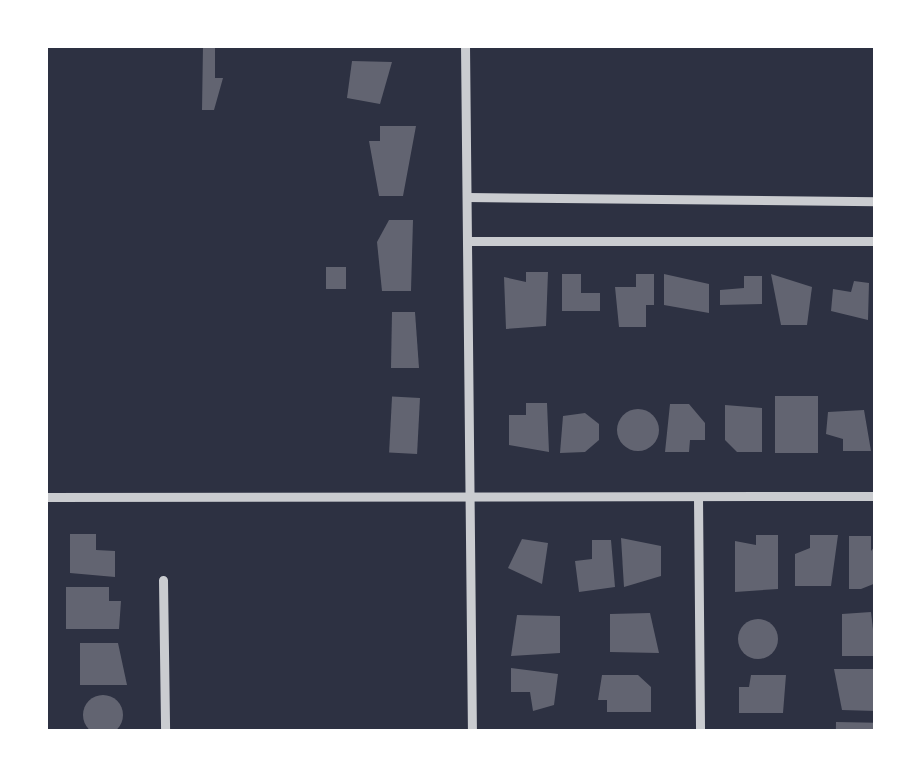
<!DOCTYPE html>
<style>
body{margin:0}
#map{position:relative;width:921px;height:777px;overflow:hidden;background:#2d3142;font-family:"Roboto Condensed",sans-serif}
div>[style]{position:absolute}
.building>*{inset:0;background:#626471;transform-origin:0 0}
.round{border-radius:50%}
.minor>*{height:9px;margin:-4.5px;padding:0 4.5px;transform-origin:4.5px;border-radius:4.5px;background:#caccd0}
span{translate:-50% -50%;white-space:nowrap;text-align:center;line-height:1.15;-webkit-text-stroke:8px #fff;paint-order:stroke}
.frame{position:absolute;inset:0;border:48px solid #fff;pointer-events:none}
</style>
<div id="map">
<div class="building">
<div style="clip-path:polygon(203px 45px,215px 45px,215px 78px,223px 78px,214px 110px,202px 110px)"></div>
<div style="clip-path:polygon(352px 61px,392px 62px,380px 104px,347px 98px)"></div>
<div style="clip-path:polygon(380px 126px,416px 126px,403px 196px,379px 196px,369px 141px,380px 141px)"></div>
<div style="clip-path:polygon(389px 220px,413px 220px,411px 291px,382px 291px,377px 242px)"></div>
<div style="left:326px;top:267px;width:20px;height:22px"></div>
<div style="clip-path:polygon(526px 272px,548px 272px,546px 326px,506px 329px,504px 277px,526px 282px)"></div>
<div style="clip-path:polygon(562px 274px,581px 274px,581px 293px,600px 293px,600px 311px,562px 311px)"></div>
<div style="clip-path:polygon(636px 274px,654px 274px,654px 305px,646px 305px,646px 327px,619px 327px,615px 287px,636px 287px)"></div>
<div style="clip-path:polygon(664px 274px,709px 284px,709px 313px,664px 305px)"></div>
<div style="clip-path:polygon(771px 274px,812px 287px,807px 325px,781px 325px)"></div>
<div style="clip-path:polygon(744px 276px,762px 276px,762px 304px,720px 305px,720px 290px,744px 288px)"></div>
<div style="clip-path:polygon(854px 281px,869px 283px,868px 320px,831px 311px,833px 289px,851px 292px)"></div>
<div style="clip-path:polygon(392px 312px,415px 312px,419px 368px,391px 368px)"></div>
<div style="left:775px;top:396px;width:43px;height:57px"></div>
<div style="left:420px;top:398px;width:56px;height:28px;rotate:93deg"></div>
<div style="clip-path:polygon(526px 403px,547px 403px,549px 452px,509px 445px,509px 415px,526px 415px)"></div>
<div style="clip-path:polygon(670px 404px,689px 404px,705px 423px,705px 440px,690px 440px,689px 452px,665px 452px)"></div>
<div style="clip-path:polygon(725px 405px,762px 408px,762px 452px,737px 452px,725px 440px)"></div>
<div class="round" style="left:617px;top:409px;width:42px;height:42px"></div>
<div style="clip-path:polygon(864px 410px,871px 451px,843px 451px,843px 439px,826px 434px,828px 412px)"></div>
<div style="clip-path:polygon(585px 413px,599px 424px,599px 440px,585px 452px,560px 453px,563px 416px)"></div>
<div style="clip-path:polygon(70px 534px,96px 534px,96px 550px,115px 551px,115px 577px,70px 573px)"></div>
<div style="clip-path:polygon(756px 535px,778px 535px,778px 589px,735px 592px,735px 541px,756px 545px)"></div>
<div style="clip-path:polygon(810px 535px,838px 535px,831px 586px,795px 586px,795px 554px,810px 548px)"></div>
<div style="clip-path:polygon(849px 536px,871px 536px,871px 551px,876px 545px,876px 583px,861px 589px,849px 589px)"></div>
<div style="clip-path:polygon(621px 538px,661px 546px,661px 576px,624px 587px)"></div>
<div style="clip-path:polygon(522px 539px,548px 543px,542px 584px,508px 568px)"></div>
<div style="clip-path:polygon(592px 540px,611px 540px,615px 587px,579px 592px,575px 561px,592px 559px)"></div>
<div style="clip-path:polygon(66px 587px,109px 587px,109px 601px,121px 601px,119px 629px,66px 629px)"></div>
<div style="clip-path:polygon(871px 612px,876px 656px,842px 656px,842px 614px)"></div>
<div style="clip-path:polygon(650px 613px,659px 653px,610px 652px,610px 614px)"></div>
<div style="clip-path:polygon(517px 615px,560px 616px,560px 653px,511px 656px)"></div>
<div class="round" style="left:738px;top:619px;width:40px;height:40px"></div>
<div style="clip-path:polygon(80px 643px,118px 643px,127px 685px,80px 685px)"></div>
<div style="clip-path:polygon(511px 668px,558px 674px,554px 705px,533px 711px,530px 692px,511px 692px)"></div>
<div style="clip-path:polygon(834px 669px,876px 669px,876px 711px,842px 710px)"></div>
<div style="clip-path:polygon(602px 675px,638px 675px,651px 687px,651px 712px,607px 712px,607px 700px,598px 700px)"></div>
<div style="clip-path:polygon(751px 675px,786px 675px,783px 713px,739px 713px,739px 687px,749px 687px)"></div>
<div class="round" style="left:83px;top:695px;width:40px;height:40px"></div>
<div style="left:836px;top:722px;width:40px;height:10px;rotate:1deg"></div>
</div>
<div class="minor">
<div style="left:465px;top:45px;width:687px;rotate:89.42deg"></div>
<div style="left:467px;top:197px;width:409px;rotate:0.6deg"></div>
<div style="left:468px;top:241px;width:408px"></div>
<div style="left:45px;top:497px;width:831px;rotate:-0.07deg"></div>
<div style="left:698px;top:497px;width:235px;rotate:89.5deg"></div>
<div style="left:163px;top:580px;width:152px;rotate:89.2deg"></div>
</div>
<div class="frame"></div>
</div>
